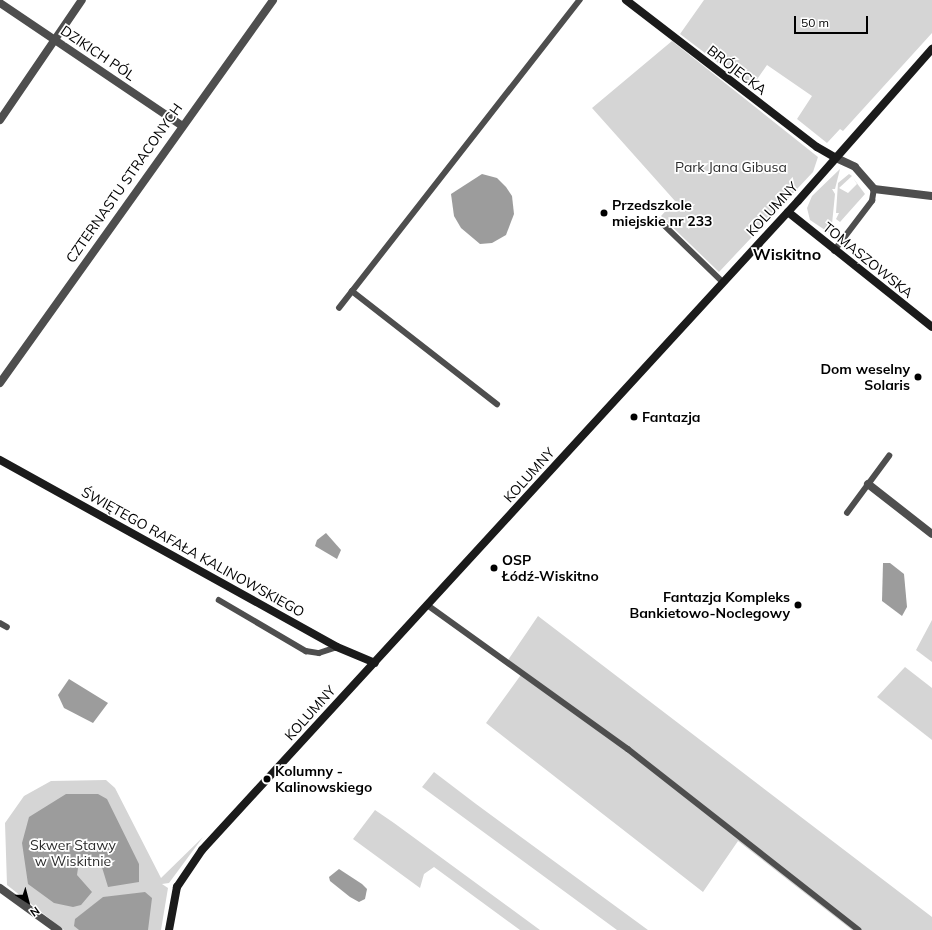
<!DOCTYPE html>
<meta charset="utf-8">
<style>
body{margin:0}
#map{position:relative;width:932px;height:930px;overflow:hidden;background:#fff;font-family:Mulish,sans-serif}
div>[style]{position:absolute}
.green>*{inset:0;background:#d5d5d5}
.water>*{inset:0;background:#9c9c9c}
.lane>*{height:5.5px;margin:-2.75px;padding:0 2.75px;transform-origin:2.75px;border-radius:2.75px;background:#4e4e4e}
.street>*{height:8px;margin:-4px;padding:0 4px;transform-origin:4px;border-radius:4px;background:#4e4e4e}
.secondary>*{height:8px;margin:-4px;padding:0 4px;transform-origin:4px;border-radius:4px;background:#1b1b1b}
.dots>*{width:11px;height:11px;translate:-50% -50%;box-sizing:border-box;border:2px solid #fff;border-radius:50%}
span{translate:-50% -50%;white-space:nowrap;text-align:center;line-height:1.15;-webkit-text-stroke:3.5px #fff;paint-order:stroke}
.street-label{font-size:14px;color:#000}
.park-label{font-size:14px;color:#2c2c2c}
.poi-label{font-size:14px;color:#000;font-weight:700}
.left{translate:0 -50%;text-align:left}
.right{translate:-100% -50%;text-align:right}
.quarter-label{font-size:16px;color:#000;font-weight:700}
.north{position:absolute;left:8px;top:882px;width:40px;height:40px;-webkit-text-stroke:3px #fff;paint-order:stroke;rotate:144deg;font-size:11px;font-weight:700;line-height:16px;text-align:center;color:#000}
.north::after{content:'';display:block;margin:auto;width:14px;height:18px;background:#000;clip-path:polygon(50% 0,100% 100%,50% 72%,0 100%)}
.scale{position:absolute;left:794px;top:16px;width:74px;height:18px;box-sizing:border-box;border:2px solid #000;border-top:0;padding-left:5px;font-size:12px;line-height:14px;white-space:nowrap;color:#000;-webkit-text-stroke:3px #fff;paint-order:stroke}
</style>
<div id="map">
<div class="green">
<div style="clip-path:polygon(704px 0,932px 0,932px 33px,843px 131px,840px 129px,827px 143px,797px 119px,812px 96px,767px 65px,751px 88px,680px 34px)"></div>
<div style="clip-path:polygon(672px 41px,818px 157px,813px 172px,719px 272px,661px 216px,675px 201px,592px 108px)"></div>
<div style="clip-path:polygon(840px 169px,835px 189px,832px 189px,835px 194px,831px 234px,810px 220px,807px 208px,812px 196px)"></div>
<div style="clip-path:polygon(849px 174px,852px 176px,839px 188px,848px 193px,857px 184px,853px 178px,865px 194px,840px 222px,836px 219px,839px 213px,836px 213px,838px 183px)"></div>
<div style="clip-path:polygon(538px 616px,932px 917px,932px 930px,852px 930px,738px 841px,703px 892px,486px 723px,523px 672px,508px 660px)"></div>
<div style="clip-path:polygon(932px 620px,932px 662px,916px 650px)"></div>
<div style="clip-path:polygon(905px 667px,932px 688px,932px 740px,877px 697px)"></div>
<div style="clip-path:polygon(434px 772px,476px 804px,648px 930px,617px 930px,422px 787px)"></div>
<div style="clip-path:polygon(106px 780px,115px 788px,161px 878px,203px 837px,169px 883px,162px 884px,168px 888px,161px 930px,64px 930px,7px 885px,5px 823px,24px 796px,51px 781px)"></div>
<div style="clip-path:polygon(375px 810px,394px 823px,540px 930px,520px 930px,434px 867px,424px 874px,420px 888px,353px 839px)"></div>
</div>
<div class="water">
<div style="clip-path:polygon(482px 174px,497px 178px,506px 187px,512px 196px,514px 214px,506px 235px,492px 243px,480px 244px,461px 228px,454px 216px,451px 194px)"></div>
<div style="clip-path:polygon(326px 533px,341px 550px,337px 559px,315px 546px,317px 540px)"></div>
<div style="clip-path:polygon(883px 563px,890px 563px,904px 574px,907px 607px,902px 616px,882px 601px)"></div>
<div style="clip-path:polygon(69px 679px,108px 703px,93px 723px,64px 708px,58px 695px)"></div>
<div style="clip-path:polygon(66px 794px,98px 794px,107px 799px,139px 864px,139px 882px,108px 887px,101px 864px,85px 862px,78px 868px,77px 875px,92px 892px,81px 905px,73px 907px,54px 903px,28px 884px,22px 843px,29px 817px)"></div>
<div style="clip-path:polygon(339px 869px,362px 884px,367px 889px,365px 899px,359px 902px,350px 897px,330px 881px,329px 877px)"></div>
<div style="clip-path:polygon(145px 892px,152px 898px,148px 930px,79px 930px,74px 926px,75px 919px,103px 897px)"></div>
</div>
<div class="lane">
<div style="left:660px;top:221px;width:86px;rotate:44.1deg"></div>
<div style="left:834px;top:251px;width:63px;rotate:-52.8deg"></div>
<div style="left:872px;top:201px;width:12px;rotate:-81deg"></div>
<div style="left:352px;top:291px;width:184px;rotate:37.9deg"></div>
<div style="left:339px;top:308px;width:391px;rotate:-52deg"></div>
<div style="left:847px;top:513px;width:71px;rotate:-53.6deg"></div>
<div style="left:219px;top:600px;width:101px;rotate:30.4deg"></div>
<div style="left:306px;top:651px;width:13px;rotate:9deg"></div>
<div style="left:319px;top:653px;width:19px;rotate:-18deg"></div>
<div style="left:429px;top:606px;width:245px;rotate:35.7deg"></div>
<div style="left:628px;top:749px;width:293px;rotate:38.1deg"></div>
<div style="left:0;top:623px;width:8px;rotate:30deg"></div>
</div>
<div class="street">
<div style="left:0;top:3px;width:218px;rotate:34deg"></div>
<div style="left:0;top:120px;width:145px;rotate:-55.7deg"></div>
<div style="left:834px;top:157px;width:23px;rotate:25deg"></div>
<div style="left:855px;top:167px;width:29px;rotate:49deg"></div>
<div style="left:874px;top:189px;width:58px;rotate:6.9deg"></div>
<div style="left:0;top:383px;width:470px;rotate:-54.5deg"></div>
<div style="left:868px;top:484px;width:81px;rotate:38deg"></div>
<div style="left:0;top:888px;width:72px;rotate:35.9deg"></div>
</div>
<div class="secondary">
<div style="left:626px;top:0;width:241px;rotate:37.6deg"></div>
<div style="left:817px;top:147px;width:20px;rotate:30deg"></div>
<div style="left:788px;top:212px;width:184px;rotate:38.6deg"></div>
<div style="left:0;top:460px;width:385px;rotate:29deg"></div>
<div style="left:337px;top:647px;width:41px;rotate:22.8deg"></div>
<div style="left:169px;top:930px;width:44px;rotate:-79.5deg"></div>
<div style="left:177px;top:887px;width:45px;rotate:-56deg"></div>
<div style="left:202px;top:850px;width:881px;rotate:-47.44deg"></div>
<div style="left:798px;top:201px;width:203px;rotate:-48.6deg"></div>
</div>
<div class="dots">
<div style="left:604px;top:213px;background:#000"></div>
<div style="left:918px;top:377px;background:#000"></div>
<div style="left:634px;top:417px;background:#000"></div>
<div style="left:494px;top:568px;background:#000"></div>
<div style="left:798px;top:605px;background:#000"></div>
<div style="left:267px;top:779px;background:#000"></div>
</div>
<div class="street-label">
<span style="left:98px;top:53px;rotate:34deg">DZIKICH PÓL</span>
<span style="left:737px;top:70px;rotate:38deg">BRÓJECKA</span>
<span style="left:124px;top:183px;rotate:-55deg">CZTERNASTU STRACONYCH</span>
<span style="left:772px;top:209px;rotate:-47deg">KOLUMNY</span>
<span style="left:868px;top:260px;rotate:39deg">TOMASZOWSKA</span>
<span style="left:529px;top:475px;rotate:-48deg">KOLUMNY</span>
<span style="left:193px;top:552px;rotate:29deg">ŚWIĘTEGO RAFAŁA KALINOWSKIEGO</span>
<span style="left:310px;top:713px;rotate:-48deg">KOLUMNY</span>
</div>
<div class="park-label">
<span style="left:731px;top:167px">Park Jana Gibusa</span>
<span style="left:73px;top:853px">Skwer Stawy<br>w Wiskitnie</span>
</div>
<div class="poi-label">
<span class="left" style="left:612px;top:213px">Przedszkole<br>miejskie nr 233</span>
<span class="right" style="left:910px;top:377px">Dom weselny<br>Solaris</span>
<span class="left" style="left:642px;top:417px">Fantazja</span>
<span class="left" style="left:502px;top:568px">OSP<br>Łódź-Wiskitno</span>
<span class="right" style="left:790px;top:605px">Fantazja Kompleks<br>Bankietowo-Noclegowy</span>
<span class="left" style="left:275px;top:779px">Kolumny -<br>Kalinowskiego</span>
</div>
<div class="quarter-label">
<span style="left:787px;top:254px">Wiskitno</span>
</div>
<div class="north">N</div>
<div class="scale">50 m</div>
</div>
